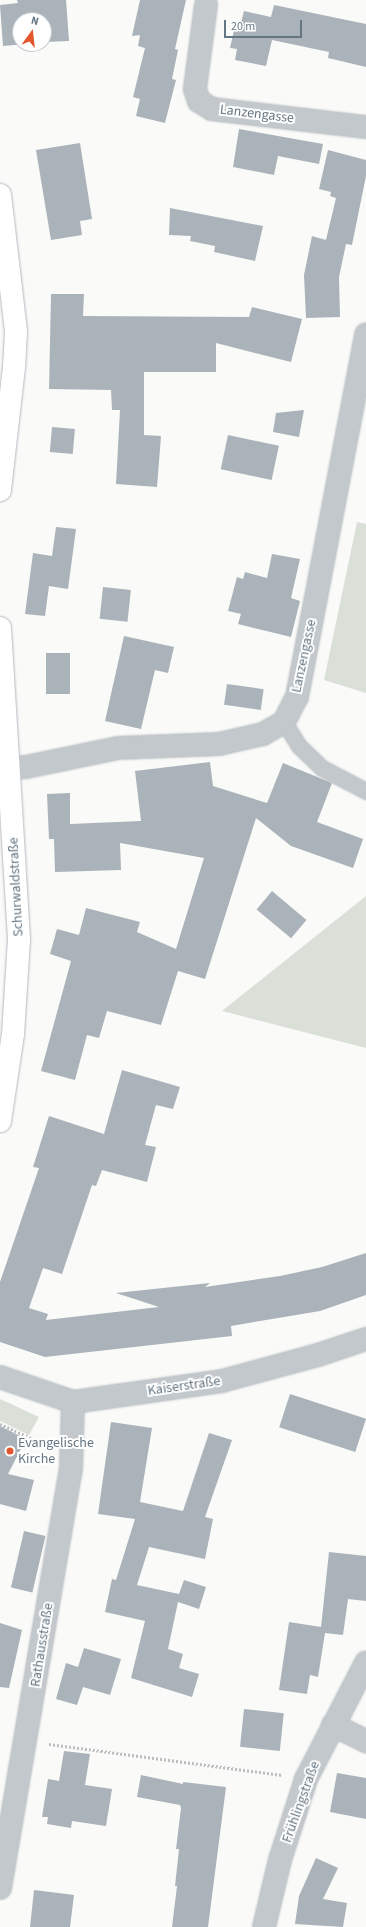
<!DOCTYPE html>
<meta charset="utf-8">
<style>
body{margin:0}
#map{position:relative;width:366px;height:1927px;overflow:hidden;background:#fafaf8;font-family:"Source Sans 3",sans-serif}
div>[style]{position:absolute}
.green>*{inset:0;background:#dadfd7}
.building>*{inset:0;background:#aab3b9;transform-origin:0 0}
.path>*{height:2.5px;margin-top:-1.25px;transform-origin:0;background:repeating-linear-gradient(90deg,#bbbfc2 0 2px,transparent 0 4px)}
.roads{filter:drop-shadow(0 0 1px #b3babf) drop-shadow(0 0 1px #b3babf)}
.lane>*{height:15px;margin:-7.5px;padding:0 7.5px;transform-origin:7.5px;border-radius:7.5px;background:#c3c8cc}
.street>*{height:22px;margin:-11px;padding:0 11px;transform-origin:11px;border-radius:11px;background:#c3c8cc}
.secondary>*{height:22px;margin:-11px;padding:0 11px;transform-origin:11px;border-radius:11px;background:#fff}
.dots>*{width:11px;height:11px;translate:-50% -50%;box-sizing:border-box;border:2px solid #fff;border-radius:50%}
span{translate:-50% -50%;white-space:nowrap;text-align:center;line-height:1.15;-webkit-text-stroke:4px #fff;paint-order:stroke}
.street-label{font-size:14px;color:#657683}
.poi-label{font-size:14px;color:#657683}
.left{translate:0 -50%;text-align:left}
.north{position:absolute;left:12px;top:12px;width:40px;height:40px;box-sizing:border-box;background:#fff;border:1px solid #c1c8cd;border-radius:50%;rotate:15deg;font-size:11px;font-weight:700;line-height:16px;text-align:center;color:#657683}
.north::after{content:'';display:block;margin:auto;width:14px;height:18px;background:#e4572e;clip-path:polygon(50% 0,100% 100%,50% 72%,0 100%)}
.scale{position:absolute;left:224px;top:20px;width:78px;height:18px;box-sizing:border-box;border:2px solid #657683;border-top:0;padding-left:5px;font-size:12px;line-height:14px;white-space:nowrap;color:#657683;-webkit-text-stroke:3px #fff;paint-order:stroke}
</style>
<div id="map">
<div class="green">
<div style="clip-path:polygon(357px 522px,366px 524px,366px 693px,324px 680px)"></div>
<div style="clip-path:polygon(366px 896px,366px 1048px,222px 1011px)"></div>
<div style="clip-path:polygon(0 1399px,39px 1417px,29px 1435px,0 1421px)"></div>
</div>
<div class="building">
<div style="clip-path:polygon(17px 0,66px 0,69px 41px,44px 42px,44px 20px,20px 20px,20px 44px,25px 44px,3px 46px,0 5px,18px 3px)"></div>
<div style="clip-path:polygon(140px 0,186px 0,175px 49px,178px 50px,172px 79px,176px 80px,165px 123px,136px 116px,140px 99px,133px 97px,145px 48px,138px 46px,140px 35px,132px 36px)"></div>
<div style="clip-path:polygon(274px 5px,366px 24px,366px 67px,328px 58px,329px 52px,272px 40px,266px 66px,235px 60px,237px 49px,230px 48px,235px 26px,240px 27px,244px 11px,271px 17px)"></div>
<div style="clip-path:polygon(239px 129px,323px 144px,319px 164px,278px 156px,274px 175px,233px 167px)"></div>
<div style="clip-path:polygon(80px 143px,92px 219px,80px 221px,82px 235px,51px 240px,36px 150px)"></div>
<div style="clip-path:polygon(328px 150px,366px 160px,366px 176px,352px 245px,346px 244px,339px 277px,340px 317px,306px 318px,304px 275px,312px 236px,326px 240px,336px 198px,330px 196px,331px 192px,319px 189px)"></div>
<div style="clip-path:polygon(170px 208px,263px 226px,255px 261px,214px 252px,215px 246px,190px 241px,191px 236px,169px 235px)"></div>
<div style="clip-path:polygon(51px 294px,84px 294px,83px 316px,249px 317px,252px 307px,302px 319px,291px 362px,216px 343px,216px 372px,144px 372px,144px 435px,161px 436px,157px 487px,116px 484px,120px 410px,112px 410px,111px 390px,49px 389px)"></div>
<div style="clip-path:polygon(304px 410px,299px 437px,273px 432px,276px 413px)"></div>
<div style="left:52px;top:427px;width:23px;height:25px;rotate:5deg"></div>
<div style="left:228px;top:435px;width:52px;height:35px;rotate:12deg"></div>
<div style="clip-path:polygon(56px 527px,76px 529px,68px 589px,49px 586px,45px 616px,25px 614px,33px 553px,52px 556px)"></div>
<div style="clip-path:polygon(272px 554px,300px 559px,291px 598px,300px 601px,291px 637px,238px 624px,241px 614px,228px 611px,237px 577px,243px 579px,245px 572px,267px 578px)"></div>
<div style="left:103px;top:587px;width:28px;height:32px;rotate:6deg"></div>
<div style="clip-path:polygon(124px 636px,174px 647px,168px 673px,155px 670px,141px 729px,105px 721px)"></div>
<div style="left:46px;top:653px;width:24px;height:41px"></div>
<div style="left:227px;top:684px;width:37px;height:21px;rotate:8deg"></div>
<div style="clip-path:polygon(210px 762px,213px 786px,267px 803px,283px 763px,332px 783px,317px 822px,363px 839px,353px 868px,291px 846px,256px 818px,205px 979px,178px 971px,161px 1025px,107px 1011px,99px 1038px,87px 1035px,75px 1080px,41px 1071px,71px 961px,50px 954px,57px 929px,79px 935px,86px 908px,140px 922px,137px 932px,176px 949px,204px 858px,120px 843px,121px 870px,55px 872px,54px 839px,49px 839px,47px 794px,70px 793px,70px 824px,141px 821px,135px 771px)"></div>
<div style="left:272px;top:891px;width:45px;height:24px;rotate:40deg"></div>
<div style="clip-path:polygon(122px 1070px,180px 1087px,173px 1109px,156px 1105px,145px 1145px,156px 1147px,147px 1182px,102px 1170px,96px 1186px,92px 1185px,62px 1274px,43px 1268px,29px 1308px,48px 1314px,46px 1320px,159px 1307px,116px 1293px,210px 1283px,205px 1287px,280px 1276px,322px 1267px,366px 1253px,366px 1295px,320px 1311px,231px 1326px,232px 1336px,45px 1357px,0 1342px,0 1282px,39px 1168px,33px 1167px,49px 1116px,104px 1134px)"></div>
<div style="left:290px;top:1394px;width:80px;height:35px;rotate:18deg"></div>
<div style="clip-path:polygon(111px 1422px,152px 1428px,140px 1502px,183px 1511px,209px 1433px,232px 1440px,205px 1517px,213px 1519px,205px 1559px,149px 1547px,137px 1585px,179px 1594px,184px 1580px,206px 1587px,199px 1609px,178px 1602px,168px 1649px,183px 1654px,179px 1668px,199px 1674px,192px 1697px,131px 1678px,145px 1621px,105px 1612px,112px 1579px,116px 1580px,135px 1519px,98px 1514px)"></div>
<div style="clip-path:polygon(0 1426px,26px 1439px,8px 1474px,34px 1480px,26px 1511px,0 1504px)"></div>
<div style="left:24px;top:1531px;width:22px;height:58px;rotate:13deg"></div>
<div style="clip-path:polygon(329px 1552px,366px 1556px,366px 1601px,348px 1599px,343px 1635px,325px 1633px,318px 1677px,310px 1675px,307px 1694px,279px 1690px,289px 1622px,321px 1627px)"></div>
<div style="clip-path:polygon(0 1623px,22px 1630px,9px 1688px,0 1687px)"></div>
<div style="clip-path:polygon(84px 1648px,121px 1659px,110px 1695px,83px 1687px,77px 1705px,56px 1699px,66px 1663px,78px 1667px)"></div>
<div style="left:244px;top:1709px;width:40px;height:38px;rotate:6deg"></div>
<div style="clip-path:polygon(64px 1751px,90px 1754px,85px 1785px,112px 1789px,106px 1826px,72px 1821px,71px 1828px,47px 1824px,48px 1817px,42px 1817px,48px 1779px,59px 1781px)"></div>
<div style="clip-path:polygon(337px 1773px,366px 1778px,366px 1819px,330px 1812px)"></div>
<div style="clip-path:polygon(141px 1775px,183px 1784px,183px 1782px,226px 1787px,208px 1927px,172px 1927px,177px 1886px,175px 1886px,179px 1849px,176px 1849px,181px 1808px,180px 1805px,137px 1797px)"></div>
<div style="clip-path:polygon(316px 1858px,338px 1868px,323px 1899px,347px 1903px,343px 1927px,295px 1924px,299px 1896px)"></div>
<div style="clip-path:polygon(34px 1890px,74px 1895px,70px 1927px,30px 1927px)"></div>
</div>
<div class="path">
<div style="left:0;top:1424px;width:51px;rotate:24.1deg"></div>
<div style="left:49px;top:1744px;width:235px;rotate:7.6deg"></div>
</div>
<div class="roads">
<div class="lane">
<div style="left:284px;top:722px;width:28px;rotate:58deg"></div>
<div style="left:299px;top:746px;width:32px;rotate:44deg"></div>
<div style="left:322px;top:768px;width:50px;rotate:27.6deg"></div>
</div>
<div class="street">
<div style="left:206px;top:5px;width:85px;rotate:97.5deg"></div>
<div style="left:195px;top:89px;width:13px;rotate:72deg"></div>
<div style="left:199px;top:101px;width:15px;rotate:32deg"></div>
<div style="left:212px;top:109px;width:155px;rotate:6.7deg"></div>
<div style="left:8px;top:768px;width:18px;rotate:-3deg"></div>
<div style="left:26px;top:767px;width:94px;rotate:-11.7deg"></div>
<div style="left:118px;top:748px;width:101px;rotate:-2.3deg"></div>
<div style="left:219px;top:744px;width:45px;rotate:-12.8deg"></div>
<div style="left:263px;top:734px;width:24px;rotate:-30deg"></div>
<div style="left:284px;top:722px;width:28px;rotate:-63deg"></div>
<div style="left:297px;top:697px;width:369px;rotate:-79.2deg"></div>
<div style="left:0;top:1377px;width:77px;rotate:18.9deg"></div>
<div style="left:73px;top:1402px;width:150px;rotate:-8deg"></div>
<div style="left:222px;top:1381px;width:99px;rotate:-15.2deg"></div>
<div style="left:318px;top:1355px;width:51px;rotate:-18.4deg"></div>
<div style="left:333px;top:1725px;width:37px;rotate:26deg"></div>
<div style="left:0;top:1888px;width:425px;rotate:-80.4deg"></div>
<div style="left:71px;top:1469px;width:67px;rotate:-88.3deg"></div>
<div style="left:264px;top:1927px;width:69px;rotate:-76.6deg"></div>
<div style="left:280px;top:1860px;width:85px;rotate:-72.2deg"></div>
<div style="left:306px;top:1779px;width:131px;rotate:-62.7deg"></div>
</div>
<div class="secondary">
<div style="left:0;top:195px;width:137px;rotate:83.3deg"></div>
<div style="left:16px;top:331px;width:36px;rotate:93deg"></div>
<div style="left:14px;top:367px;width:124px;rotate:96.5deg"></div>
<div style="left:0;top:628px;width:312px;rotate:86.5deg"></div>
<div style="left:19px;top:939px;width:95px;rotate:93.6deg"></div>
<div style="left:13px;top:1034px;width:88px;rotate:98.5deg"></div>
</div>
</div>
<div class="dots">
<div style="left:10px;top:1451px;background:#e4572e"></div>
</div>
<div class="street-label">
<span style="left:257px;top:114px;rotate:7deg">Lanzengasse</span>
<span style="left:304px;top:656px;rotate:-78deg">Lanzengasse</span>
<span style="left:16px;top:887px;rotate:-93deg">Schurwaldstraße</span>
<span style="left:184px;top:1386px;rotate:-8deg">Kaiserstraße</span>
<span style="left:42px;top:1645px;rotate:-81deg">Rathausstraße</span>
<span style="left:301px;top:1802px;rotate:-70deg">Frühlingstraße</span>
</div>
<div class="poi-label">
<span class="left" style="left:18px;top:1451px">Evangelische<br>Kirche</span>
</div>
<div class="north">N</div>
<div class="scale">20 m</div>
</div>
